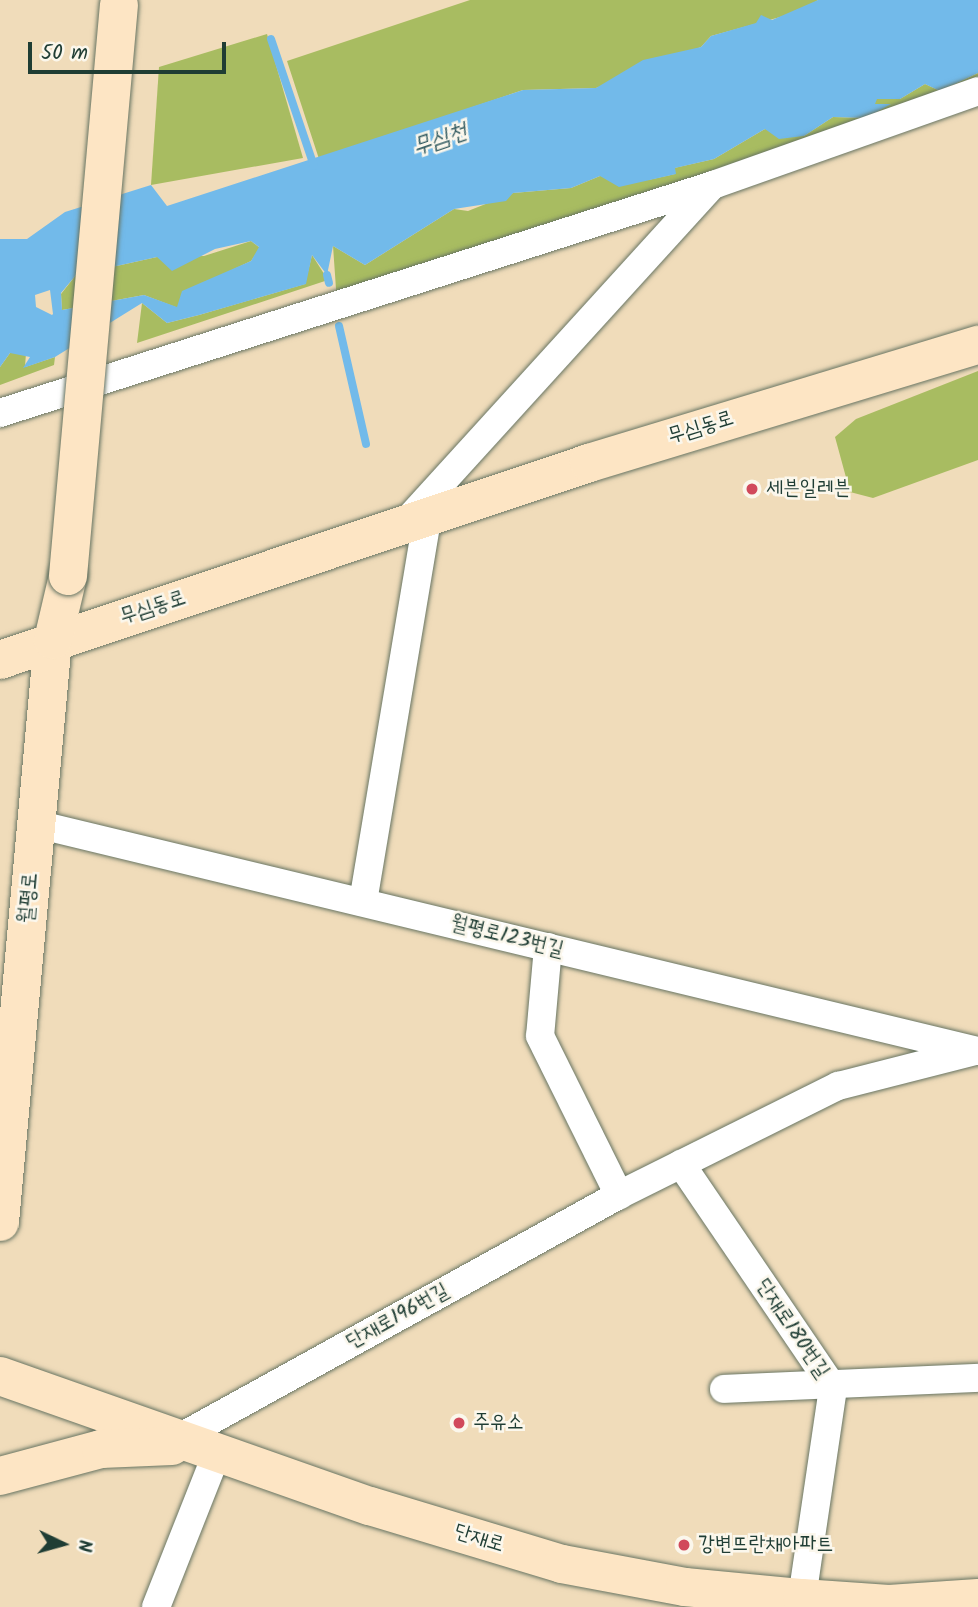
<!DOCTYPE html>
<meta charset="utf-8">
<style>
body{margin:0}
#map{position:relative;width:978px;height:1607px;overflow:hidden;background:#f0dcba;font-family:Kalam,"Poor Story",sans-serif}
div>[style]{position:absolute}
.green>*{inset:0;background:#a8bc61}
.water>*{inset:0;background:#72baea}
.stream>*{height:8px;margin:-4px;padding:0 4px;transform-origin:4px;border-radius:4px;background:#72baea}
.roads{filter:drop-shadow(0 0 2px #687563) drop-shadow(0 0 2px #687563)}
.street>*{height:28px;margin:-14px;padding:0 14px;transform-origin:14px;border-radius:14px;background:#fff}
.secondary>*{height:38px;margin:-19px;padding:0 19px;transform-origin:19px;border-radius:19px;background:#fde5c4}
.bridges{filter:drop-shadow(0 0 2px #687563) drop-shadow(0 0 2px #687563)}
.secondary-bridge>*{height:38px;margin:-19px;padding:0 19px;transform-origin:19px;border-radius:19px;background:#fde5c4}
.dots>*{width:19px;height:19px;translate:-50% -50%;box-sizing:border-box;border:4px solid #fbf7ec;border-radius:50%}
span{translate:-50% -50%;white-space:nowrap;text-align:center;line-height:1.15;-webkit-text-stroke:5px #fbf7ec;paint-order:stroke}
.street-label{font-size:21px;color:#1f3d34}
.poi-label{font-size:21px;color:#1f3d34}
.left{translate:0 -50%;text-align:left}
.water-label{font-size:23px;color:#345c62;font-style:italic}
.north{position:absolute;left:28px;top:1509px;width:70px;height:70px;-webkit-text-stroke:5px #fbf7ec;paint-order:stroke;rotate:95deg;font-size:19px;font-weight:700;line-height:28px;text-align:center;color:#1f3d34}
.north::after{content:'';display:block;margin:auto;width:24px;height:32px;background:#1f3d34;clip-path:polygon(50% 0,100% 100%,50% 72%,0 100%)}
.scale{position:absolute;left:28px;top:42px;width:198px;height:32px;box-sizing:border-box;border:4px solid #1f3d34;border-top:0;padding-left:9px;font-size:21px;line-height:24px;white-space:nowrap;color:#1f3d34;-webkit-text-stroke:5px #fbf7ec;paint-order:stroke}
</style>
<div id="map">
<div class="green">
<div style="clip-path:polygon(470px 0,818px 0,802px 11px,711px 36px,701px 47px,596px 88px,523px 90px,319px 159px,287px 61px)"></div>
<div style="clip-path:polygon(267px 34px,303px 158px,151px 185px,159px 67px)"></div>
<div style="clip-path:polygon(978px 73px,978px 90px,337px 303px,333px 246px,365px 265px,454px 209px,468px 211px,513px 193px,571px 188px,600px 176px,648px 180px,675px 174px,674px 168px,714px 159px,765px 129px,804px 136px,833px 117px,866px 118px,889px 104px,874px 104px,876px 99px,900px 99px,925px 84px,940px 91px)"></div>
<div style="clip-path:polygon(251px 241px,260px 248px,251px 261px,211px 280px,178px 308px,144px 295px,62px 310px,61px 294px,76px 275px,157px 257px,204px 256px)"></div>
<div style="clip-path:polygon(312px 255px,328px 280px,137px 343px,142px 303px,167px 323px,199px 315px,305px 284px)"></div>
<div style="clip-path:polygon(10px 353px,26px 353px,25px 367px,55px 357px,54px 365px,0 385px,0 367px)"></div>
<div style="clip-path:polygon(978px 371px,978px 460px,873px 498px,850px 492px,835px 437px,856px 419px)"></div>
</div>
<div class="water">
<div style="clip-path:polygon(evenodd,818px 0,978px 0,978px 73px,940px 91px,925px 84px,900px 99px,877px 99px,875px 104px,891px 104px,866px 118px,833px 117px,804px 136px,779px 139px,765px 129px,714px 159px,675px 168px,676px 174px,619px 187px,600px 176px,571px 188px,513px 193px,506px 201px,454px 209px,365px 265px,333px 246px,327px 275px,312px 255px,306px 284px,199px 315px,167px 323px,142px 303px,55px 357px,23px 368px,30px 357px,10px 353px,0 367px,0 239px,27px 239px,65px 212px,151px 185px,167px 206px,523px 90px,596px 88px,643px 60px,701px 47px,711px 36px,756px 23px,761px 15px,772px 20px,818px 0,251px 241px,259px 247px,251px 261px,182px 291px,177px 307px,144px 295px,62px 310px,61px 293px,76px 275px,157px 257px,172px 271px,215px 249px,251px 241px,818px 0,50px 290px,53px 314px,52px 315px,36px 307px,35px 295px,50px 290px)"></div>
</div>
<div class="stream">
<div style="left:271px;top:39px;width:134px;rotate:71.3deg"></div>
<div style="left:327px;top:275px;width:8px;rotate:76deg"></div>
<div style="left:339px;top:326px;width:121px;rotate:77.1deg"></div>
</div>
<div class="roads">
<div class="street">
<div style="left:0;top:413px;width:749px;rotate:-17.73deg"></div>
<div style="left:713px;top:185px;width:281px;rotate:-19.5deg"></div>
<div style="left:404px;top:524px;width:457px;rotate:-47.7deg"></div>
<div style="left:36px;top:824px;width:969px;rotate:13.55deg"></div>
<div style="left:363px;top:902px;width:386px;rotate:-80.5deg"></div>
<div style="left:548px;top:947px;width:89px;rotate:95.1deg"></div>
<div style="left:540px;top:1036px;width:178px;rotate:63.6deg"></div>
<div style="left:681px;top:1164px;width:271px;rotate:55.8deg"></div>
<div style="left:833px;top:1388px;width:212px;rotate:98.4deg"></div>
<div style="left:724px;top:1389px;width:254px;rotate:-2.5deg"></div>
<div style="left:177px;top:1439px;width:505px;rotate:-28.9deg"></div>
<div style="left:619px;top:1195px;width:245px;rotate:-26.5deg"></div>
<div style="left:838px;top:1086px;width:141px;rotate:-14.3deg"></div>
<div style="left:156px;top:1607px;width:166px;rotate:-68.4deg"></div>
</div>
<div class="secondary">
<div style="left:0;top:660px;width:621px;rotate:-18.49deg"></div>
<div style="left:589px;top:463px;width:407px;rotate:-16.9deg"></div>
<div style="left:0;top:1222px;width:584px;rotate:-84.8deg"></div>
<div style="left:53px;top:640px;width:66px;rotate:-76.8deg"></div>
<div style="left:0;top:1376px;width:392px;rotate:19.4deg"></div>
<div style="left:370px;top:1506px;width:201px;rotate:16.8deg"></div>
<div style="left:562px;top:1564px;width:125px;rotate:10.6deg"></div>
<div style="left:685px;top:1587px;width:118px;rotate:5.4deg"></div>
<div style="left:802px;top:1598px;width:87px;rotate:3.9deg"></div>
<div style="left:889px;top:1604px;width:89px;rotate:-3.9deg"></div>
<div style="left:0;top:1476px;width:105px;rotate:-15deg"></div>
<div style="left:101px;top:1449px;width:71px;rotate:-2.4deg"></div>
</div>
</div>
<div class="bridges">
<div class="secondary-bridge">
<div style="left:68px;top:576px;width:573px;rotate:-84.9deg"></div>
</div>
</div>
<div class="dots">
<div style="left:752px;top:489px;background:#d1495b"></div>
<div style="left:459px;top:1423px;background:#d1495b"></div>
<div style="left:684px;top:1545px;background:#d1495b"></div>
</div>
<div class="street-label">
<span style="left:701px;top:428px;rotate:-17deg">무심동로</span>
<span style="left:153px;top:608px;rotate:-18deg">무심동로</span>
<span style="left:29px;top:898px;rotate:-85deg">월평로</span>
<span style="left:507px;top:937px;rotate:14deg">월평로123번길</span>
<span style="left:398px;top:1317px;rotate:-29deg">단재로196번길</span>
<span style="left:792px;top:1329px;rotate:56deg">단재로180번길</span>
<span style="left:479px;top:1539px;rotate:17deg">단재로</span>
</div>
<div class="poi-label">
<span class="left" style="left:766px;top:489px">세븐일레븐</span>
<span class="left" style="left:473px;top:1423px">주유소</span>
<span class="left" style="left:698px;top:1545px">강변뜨란채아파트</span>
</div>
<div class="water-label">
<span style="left:440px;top:140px;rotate:-19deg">무심천</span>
</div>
<div class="north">N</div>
<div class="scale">50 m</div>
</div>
